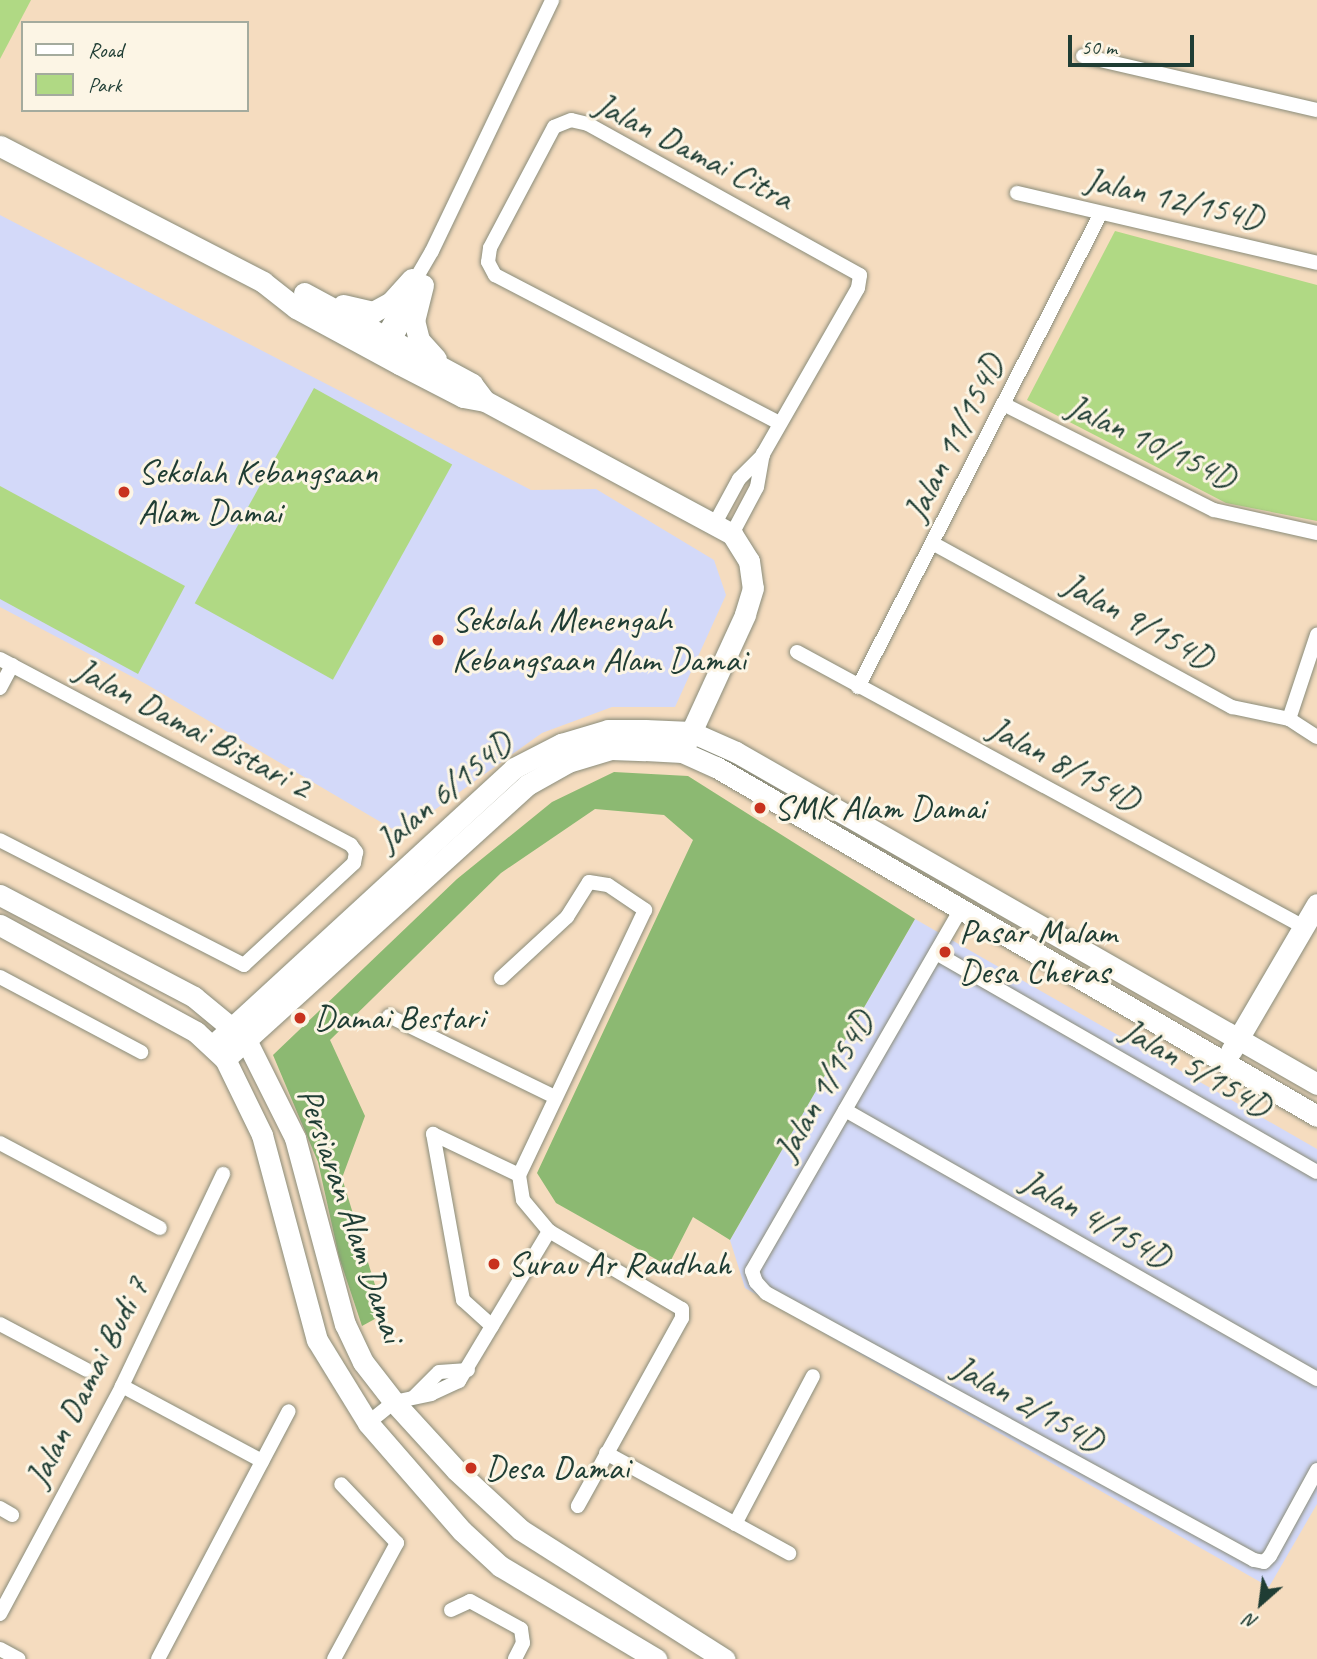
<!DOCTYPE html>
<style>
body{margin:0}
#map{position:relative;width:1317px;height:1659px;overflow:hidden;background:#f5dcbf;font-family:Caveat,sans-serif}
div>[style]{position:absolute}
.built>*{inset:0;background:#d3d9f9}
.green>*{inset:0;background:#b0d984;transform-origin:0 0}
.forest>*{inset:0;background:#8cb972}
.roads{filter:drop-shadow(0 0 2px #8a8c7a) drop-shadow(0 0 2px #8a8c7a)}
.street>*{height:14px;margin:-7px;padding:0 7px;transform-origin:7px;border-radius:7px;background:#fff}
.secondary>*{height:21px;margin:-10.5px;padding:0 10.5px;transform-origin:10.5px;border-radius:10.5px;background:#fff}
.dots>*{width:19px;height:19px;translate:-50% -50%;box-sizing:border-box;border:4px solid #fcf5e5;border-radius:50%}
span{translate:-50% -50%;white-space:nowrap;text-align:center;line-height:1.15;-webkit-text-stroke:6px #fcf5e5;paint-order:stroke}
.street-label{font-size:35px;color:#1f3d34}
.poi-label{font-size:35px;color:#1f3d34}
.left{translate:0 -50%;text-align:left}
.legend{position:absolute;left:21px;top:21px;width:228px;height:91px;box-sizing:border-box;background:#fcf5e5;border:2px solid #a4ab9e;margin:0;padding:9px 12px;list-style:none;font-size:21px;color:#1f3d34}
.legend li{display:flex;align-items:center;gap:14px;height:35px}
.legend b{width:35px;border:2px solid #a4ab9e}
.north{position:absolute;left:1226px;top:1568px;width:70px;height:70px;-webkit-text-stroke:5px #fcf5e5;paint-order:stroke;rotate:208deg;font-size:19px;font-weight:700;line-height:28px;text-align:center;color:#1f3d34}
.north::after{content:'';display:block;margin:auto;width:24px;height:32px;background:#1f3d34;clip-path:polygon(50% 0,100% 100%,50% 72%,0 100%)}
.scale{position:absolute;left:1068px;top:35px;width:126px;height:32px;box-sizing:border-box;border:4px solid #1f3d34;border-top:0;padding-left:9px;font-size:21px;line-height:24px;white-space:nowrap;color:#1f3d34;-webkit-text-stroke:5px #fcf5e5;paint-order:stroke}
</style>
<div id="map">
<div class="built">
<div style="clip-path:polygon(0 215px,531px 490px,596px 489px,714px 560px,726px 595px,675px 707px,612px 707px,542px 733px,401px 834px,146px 684px,0 607px)"></div>
<div style="clip-path:polygon(915px 919px,1317px 1149px,1317px 1504px,1269px 1587px,745px 1288px,730px 1240px)"></div>
</div>
<div class="green">
<div style="clip-path:polygon(0 0,31px 0,0 59px)"></div>
<div style="clip-path:polygon(1115px 231px,1317px 285px,1317px 521px,1226px 503px,1027px 400px)"></div>
<div style="left:314px;top:388px;width:158px;height:246px;rotate:29deg"></div>
<div style="clip-path:polygon(0 486px,185px 586px,138px 674px,0 599px)"></div>
</div>
<div class="forest">
<div style="clip-path:polygon(614px 772px,688px 776px,915px 919px,730px 1240px,693px 1217px,668px 1266px,556px 1203px,537px 1173px,693px 840px,664px 815px,595px 809px,501px 873px,330px 1040px,365px 1116px,342px 1178px,384px 1314px,362px 1326px,339px 1257px,318px 1162px,273px 1055px,457px 879px,552px 802px)"></div>
</div>
<div class="roads">
<div class="street">
<div style="left:1083px;top:56px;width:240px;rotate:13deg"></div>
<div style="left:1017px;top:193px;width:308px;rotate:13.1deg"></div>
<div style="left:379px;top:342px;width:105px;rotate:-59.8deg"></div>
<div style="left:432px;top:251px;width:278px;rotate:-64.4deg"></div>
<div style="left:390px;top:349px;width:50px;rotate:-62.4deg"></div>
<div style="left:1003px;top:404px;width:236px;rotate:26.7deg"></div>
<div style="left:1214px;top:510px;width:106px;rotate:12.6deg"></div>
<div style="left:714px;top:525px;width:52px;rotate:-61.5deg"></div>
<div style="left:739px;top:479px;width:34px;rotate:-45deg"></div>
<div style="left:732px;top:534px;width:53px;rotate:-62deg"></div>
<div style="left:757px;top:487px;width:34px;rotate:-80deg"></div>
<div style="left:763px;top:454px;width:191px;rotate:-60.2deg"></div>
<div style="left:858px;top:288px;width:13px;rotate:-81deg"></div>
<div style="left:860px;top:275px;width:311px;rotate:-151deg"></div>
<div style="left:588px;top:124px;width:17px;rotate:-167deg"></div>
<div style="left:571px;top:120px;width:18px;rotate:158deg"></div>
<div style="left:554px;top:127px;width:137px;rotate:117.9deg"></div>
<div style="left:490px;top:248px;width:14px;rotate:98deg"></div>
<div style="left:488px;top:262px;width:15px;rotate:62deg"></div>
<div style="left:495px;top:275px;width:320px;rotate:27.5deg"></div>
<div style="left:934px;top:544px;width:340px;rotate:28.7deg"></div>
<div style="left:1232px;top:707px;width:58px;rotate:11.9deg"></div>
<div style="left:1289px;top:719px;width:33px;rotate:33deg"></div>
<div style="left:797px;top:652px;width:577px;rotate:28.48deg"></div>
<div style="left:0;top:659px;width:397px;rotate:27.9deg"></div>
<div style="left:351px;top:845px;width:9px;rotate:54deg"></div>
<div style="left:356px;top:852px;width:11px;rotate:100deg"></div>
<div style="left:354px;top:863px;width:150px;rotate:137.2deg"></div>
<div style="left:244px;top:965px;width:274px;rotate:-152.9deg"></div>
<div style="left:858px;top:687px;width:530px;rotate:-62.86deg"></div>
<div style="left:0;top:688px;width:26px;rotate:-62deg"></div>
<div style="left:1289px;top:719px;width:89px;rotate:-71.6deg"></div>
<div style="left:961px;top:909px;width:418px;rotate:120deg"></div>
<div style="left:752px;top:1271px;width:12px;rotate:70deg"></div>
<div style="left:756px;top:1282px;width:15px;rotate:48deg"></div>
<div style="left:766px;top:1293px;width:556px;rotate:28.68deg"></div>
<div style="left:1254px;top:1560px;width:10px;rotate:11deg"></div>
<div style="left:1264px;top:1562px;width:8px;rotate:-45deg"></div>
<div style="left:1270px;top:1556px;width:98px;rotate:-61.3deg"></div>
<div style="left:936px;top:953px;width:439px;rotate:29.9deg"></div>
<div style="left:0;top:977px;width:160px;rotate:28deg"></div>
<div style="left:501px;top:978px;width:90px;rotate:-42.7deg"></div>
<div style="left:567px;top:917px;width:41px;rotate:-57.8deg"></div>
<div style="left:589px;top:882px;width:19px;rotate:9deg"></div>
<div style="left:608px;top:885px;width:45px;rotate:34deg"></div>
<div style="left:645px;top:910px;width:293px;rotate:115.4deg"></div>
<div style="left:519px;top:1175px;width:25px;rotate:81deg"></div>
<div style="left:523px;top:1200px;width:40px;rotate:50deg"></div>
<div style="left:549px;top:1231px;width:154px;rotate:30.4deg"></div>
<div style="left:682px;top:1309px;width:9px;rotate:90deg"></div>
<div style="left:682px;top:1318px;width:215px;rotate:119deg"></div>
<div style="left:389px;top:1016px;width:185px;rotate:26deg"></div>
<div style="left:845px;top:1110px;width:543px;rotate:29.68deg"></div>
<div style="left:0;top:1143px;width:181px;rotate:28deg"></div>
<div style="left:0;top:1324px;width:98px;rotate:27.9deg"></div>
<div style="left:492px;top:1326px;width:39px;rotate:-138deg"></div>
<div style="left:463px;top:1300px;width:169px;rotate:-100.2deg"></div>
<div style="left:433px;top:1134px;width:95px;rotate:25.5deg"></div>
<div style="left:122px;top:1386px;width:159px;rotate:28.2deg"></div>
<div style="left:414px;top:1397px;width:35px;rotate:-45deg"></div>
<div style="left:439px;top:1372px;width:29px;rotate:-4deg"></div>
<div style="left:368px;top:1423px;width:33px;rotate:-39deg"></div>
<div style="left:394px;top:1402px;width:38px;rotate:-12deg"></div>
<div style="left:431px;top:1394px;width:31px;rotate:-25deg"></div>
<div style="left:459px;top:1381px;width:175px;rotate:-59deg"></div>
<div style="left:606px;top:1453px;width:209px;rotate:28.7deg"></div>
<div style="left:0;top:1508px;width:14px;rotate:30deg"></div>
<div style="left:735px;top:1524px;width:167px;rotate:-62.2deg"></div>
<div style="left:451px;top:1610px;width:21px;rotate:-25deg"></div>
<div style="left:470px;top:1601px;width:58px;rotate:28.8deg"></div>
<div style="left:521px;top:1629px;width:14px;rotate:82deg"></div>
<div style="left:523px;top:1643px;width:18px;rotate:117deg"></div>
<div style="left:0;top:1614px;width:259px;rotate:-61.8deg"></div>
<div style="left:122px;top:1386px;width:235px;rotate:-64.5deg"></div>
<div style="left:0;top:1649px;width:21px;rotate:28deg"></div>
<div style="left:158px;top:1659px;width:280px;rotate:-62.2deg"></div>
<div style="left:334px;top:1659px;width:132px;rotate:-61.5deg"></div>
<div style="left:397px;top:1543px;width:81px;rotate:-133.5deg"></div>
</div>
<div class="secondary">
<div style="left:0;top:146px;width:296px;rotate:27.3deg"></div>
<div style="left:263px;top:282px;width:42px;rotate:38.2deg"></div>
<div style="left:296px;top:308px;width:117px;rotate:28.5deg"></div>
<div style="left:399px;top:364px;width:72px;rotate:27.3deg"></div>
<div style="left:463px;top:397px;width:22px;rotate:10deg"></div>
<div style="left:485px;top:401px;width:281px;rotate:28.3deg"></div>
<div style="left:732px;top:534px;width:32px;rotate:58deg"></div>
<div style="left:749px;top:561px;width:27px;rotate:82deg"></div>
<div style="left:753px;top:588px;width:28px;rotate:107deg"></div>
<div style="left:745px;top:615px;width:141px;rotate:114.7deg"></div>
<div style="left:423px;top:285px;width:36px;rotate:104deg"></div>
<div style="left:414px;top:320px;width:21px;rotate:76deg"></div>
<div style="left:419px;top:340px;width:25px;rotate:48deg"></div>
<div style="left:304px;top:293px;width:191px;rotate:28.4deg"></div>
<div style="left:472px;top:384px;width:21px;rotate:53deg"></div>
<div style="left:343px;top:305px;width:31px;rotate:13deg"></div>
<div style="left:373px;top:312px;width:21px;rotate:-29deg"></div>
<div style="left:391px;top:302px;width:31px;rotate:-48deg"></div>
<div style="left:0;top:895px;width:219px;rotate:27.7deg"></div>
<div style="left:194px;top:997px;width:67px;rotate:39.6deg"></div>
<div style="left:246px;top:1040px;width:110px;rotate:63.4deg"></div>
<div style="left:295px;top:1138px;width:193px;rotate:75deg"></div>
<div style="left:345px;top:1324px;width:42px;rotate:64.7deg"></div>
<div style="left:363px;top:1362px;width:51px;rotate:52.2deg"></div>
<div style="left:394px;top:1402px;width:92px;rotate:47.6deg"></div>
<div style="left:456px;top:1470px;width:88px;rotate:42.7deg"></div>
<div style="left:521px;top:1530px;width:241px;rotate:32.4deg"></div>
<div style="left:0;top:925px;width:223px;rotate:28.6deg"></div>
<div style="left:196px;top:1032px;width:40px;rotate:43deg"></div>
<div style="left:225px;top:1059px;width:85px;rotate:64deg"></div>
<div style="left:262px;top:1135px;width:212px;rotate:75deg"></div>
<div style="left:317px;top:1340px;width:97px;rotate:58.4deg"></div>
<div style="left:368px;top:1423px;width:143px;rotate:49deg"></div>
<div style="left:462px;top:1531px;width:52px;rotate:42.6deg"></div>
<div style="left:500px;top:1566px;width:182px;rotate:30.8deg"></div>
<div style="left:212px;top:1046px;width:410px;rotate:-42.6deg"></div>
<div style="left:514px;top:768px;width:53px;rotate:-27.1deg"></div>
<div style="left:561px;top:744px;width:49px;rotate:-16.6deg"></div>
<div style="left:608px;top:730px;width:37px"></div>
<div style="left:645px;top:730px;width:46px;rotate:2.5deg"></div>
<div style="left:691px;top:732px;width:49px;rotate:24deg"></div>
<div style="left:736px;top:752px;width:669px;rotate:29.74deg"></div>
<div style="left:1231px;top:1051px;width:170px;rotate:-59.7deg"></div>
<div style="left:225px;top:1059px;width:408px;rotate:-42.2deg"></div>
<div style="left:527px;top:785px;width:47px;rotate:-29.3deg"></div>
<div style="left:568px;top:762px;width:45px;rotate:-16.8deg"></div>
<div style="left:611px;top:749px;width:34px;rotate:2deg"></div>
<div style="left:645px;top:750px;width:37px;rotate:3deg"></div>
<div style="left:682px;top:752px;width:37px;rotate:24deg"></div>
<div style="left:716px;top:767px;width:695px;rotate:30.14deg"></div>
</div>
</div>
<div class="dots">
<div style="left:124px;top:492px;background:#c8321e"></div>
<div style="left:438px;top:640px;background:#c8321e"></div>
<div style="left:760px;top:808px;background:#c8321e"></div>
<div style="left:945px;top:952px;background:#c8321e"></div>
<div style="left:300px;top:1018px;background:#c8321e"></div>
<div style="left:494px;top:1264px;background:#c8321e"></div>
<div style="left:471px;top:1468px;background:#c8321e"></div>
</div>
<div class="street-label">
<span style="left:694px;top:151px;rotate:27deg">Jalan Damai Citra</span>
<span style="left:1174px;top:199px;rotate:13deg">Jalan 12/154D</span>
<span style="left:954px;top:438px;rotate:-63deg">Jalan 11/154D</span>
<span style="left:1151px;top:442px;rotate:25deg">Jalan 10/154D</span>
<span style="left:1138px;top:621px;rotate:29deg">Jalan 9/154D</span>
<span style="left:193px;top:728px;rotate:28deg">Jalan Damai Bistari 2</span>
<span style="left:1064px;top:764px;rotate:28deg">Jalan 8/154D</span>
<span style="left:444px;top:792px;rotate:-40deg">Jalan 6/154D</span>
<span style="left:1196px;top:1068px;rotate:30deg">Jalan 5/154D</span>
<span style="left:824px;top:1086px;rotate:-60deg">Jalan 1/154D</span>
<span style="left:351px;top:1215px;rotate:71deg">Persiaran Alam Damai</span>
<span style="left:1096px;top:1219px;rotate:30deg">Jalan 4/154D</span>
<span style="left:87px;top:1382px;rotate:-63deg">Jalan Damai Budi 7</span>
<span style="left:1028px;top:1404px;rotate:29deg">Jalan 2/154D</span>
</div>
<div class="poi-label">
<span class="left" style="left:138px;top:492px">Sekolah Kebangsaan<br>Alam Damai</span>
<span class="left" style="left:452px;top:640px">Sekolah Menengah<br>Kebangsaan Alam Damai</span>
<span class="left" style="left:774px;top:808px">SMK Alam Damai</span>
<span class="left" style="left:959px;top:952px">Pasar Malam<br>Desa Cheras</span>
<span class="left" style="left:314px;top:1018px">Damai Bestari</span>
<span class="left" style="left:508px;top:1264px">Surau Ar Raudhah</span>
<span class="left" style="left:485px;top:1468px">Desa Damai</span>
</div>
<ul class="legend">
<li><b style="height:9px;background:#fff"></b>Road</li>
<li><b style="height:19px;background:#b0d984"></b>Park</li>
</ul>
<div class="north">N</div>
<div class="scale">50 m</div>
</div>
